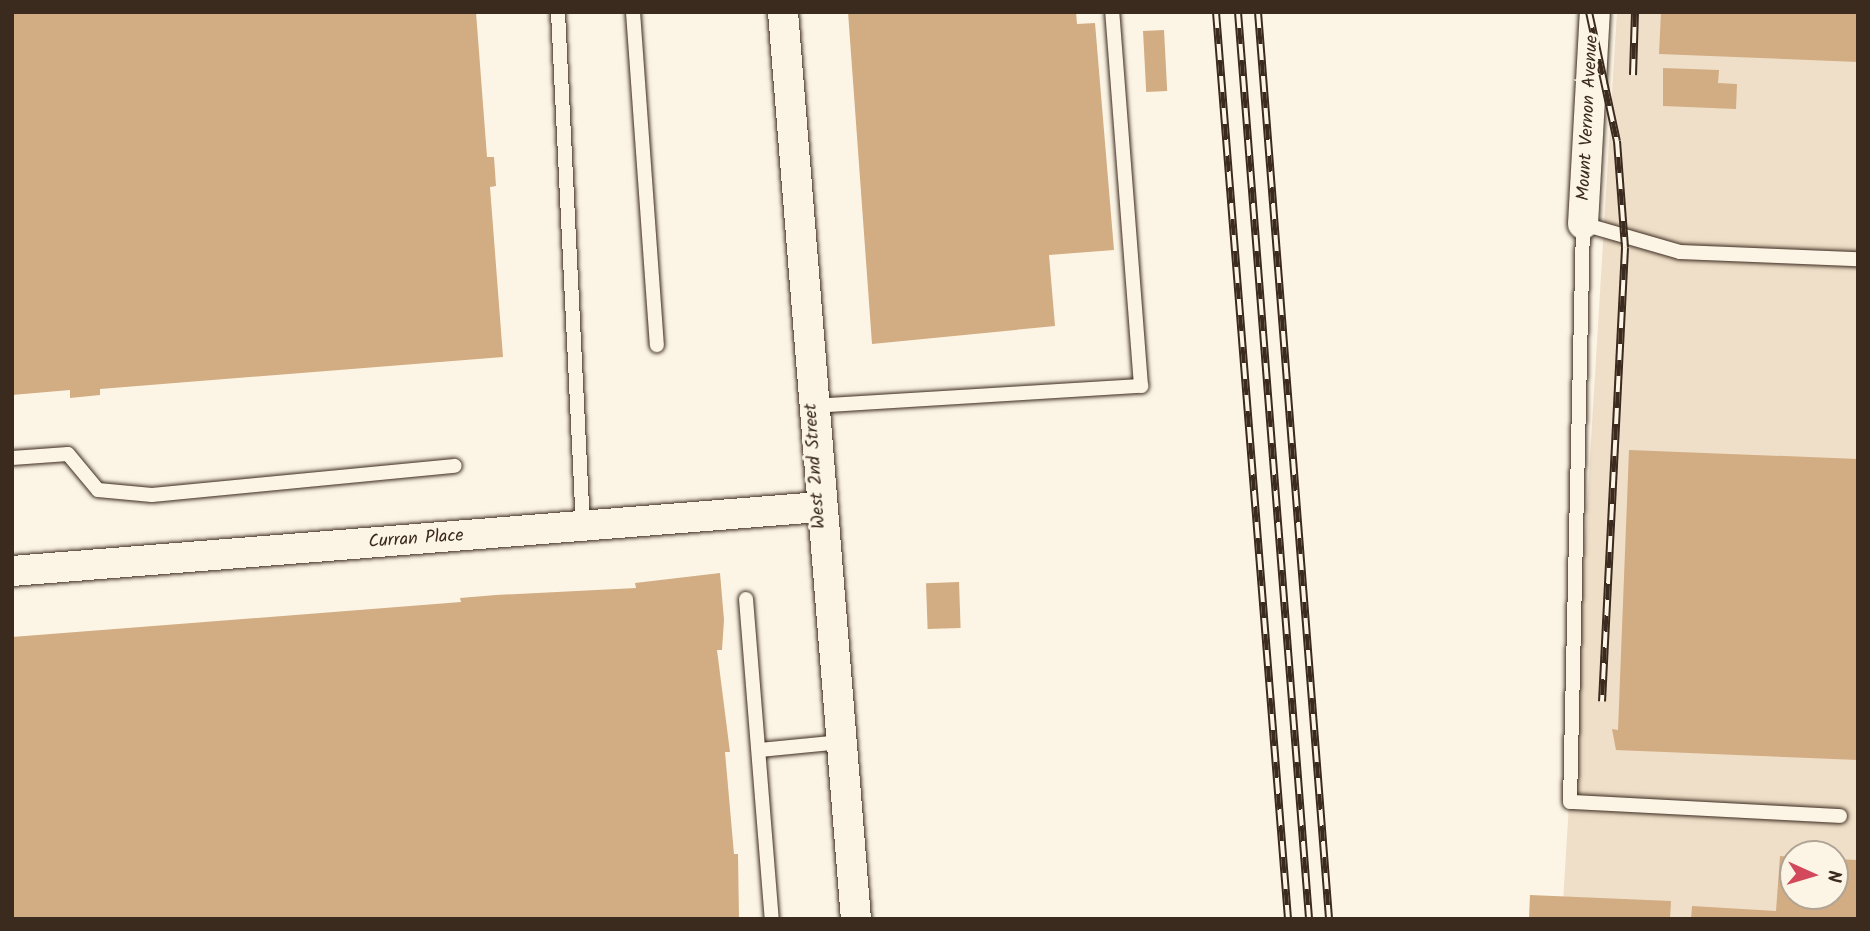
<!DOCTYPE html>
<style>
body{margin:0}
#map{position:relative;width:1870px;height:931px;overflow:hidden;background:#fcf5e5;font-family:Kalam,sans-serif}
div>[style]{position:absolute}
.built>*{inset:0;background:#efdfc8}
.building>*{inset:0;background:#d2ac83;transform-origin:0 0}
.roads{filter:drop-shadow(0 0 2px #3b2a1e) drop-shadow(0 0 2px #3b2a1e)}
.lane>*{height:14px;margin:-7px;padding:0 7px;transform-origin:7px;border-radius:7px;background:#fcf5e5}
.street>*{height:30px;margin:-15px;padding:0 15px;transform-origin:15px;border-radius:15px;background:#fcf5e5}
.rail>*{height:8px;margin-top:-4px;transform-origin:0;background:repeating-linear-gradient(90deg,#fcf5e5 0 16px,#3b2a1e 0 32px);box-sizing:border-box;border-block:2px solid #3b2a1e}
span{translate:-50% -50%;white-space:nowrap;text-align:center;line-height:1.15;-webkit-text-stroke:6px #fcf5e5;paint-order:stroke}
.street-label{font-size:18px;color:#3b2a1e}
.frame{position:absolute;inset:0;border:14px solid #3b2a1e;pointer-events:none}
.north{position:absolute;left:1779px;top:840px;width:70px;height:70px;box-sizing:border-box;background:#fcf5e5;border:2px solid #afa495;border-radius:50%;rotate:94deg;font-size:19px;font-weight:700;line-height:28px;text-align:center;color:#3b2a1e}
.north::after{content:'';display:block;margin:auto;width:24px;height:32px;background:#d1495b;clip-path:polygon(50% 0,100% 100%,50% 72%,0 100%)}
</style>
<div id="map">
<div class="built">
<div style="clip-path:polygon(evenodd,1617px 12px,1858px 12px,1858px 919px,1562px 919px,1617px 12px,1793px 854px,1835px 854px,1835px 896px,1793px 896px,1793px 854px)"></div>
</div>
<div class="building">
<div style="clip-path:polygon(12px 12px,476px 12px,487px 157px,494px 157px,496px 186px,490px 187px,503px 357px,100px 389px,100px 395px,70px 398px,70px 390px,12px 395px)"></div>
<div style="clip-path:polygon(848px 12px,1076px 12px,1077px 24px,1095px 23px,1114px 250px,1049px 255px,1055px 326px,872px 344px)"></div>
<div style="clip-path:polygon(1661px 12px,1858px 12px,1858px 62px,1659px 54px)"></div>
<div style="left:1164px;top:30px;width:61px;height:21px;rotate:87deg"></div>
<div style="clip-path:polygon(1663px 68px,1719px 70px,1718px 83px,1737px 84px,1736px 109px,1663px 106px)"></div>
<div style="clip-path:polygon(1629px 450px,1858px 459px,1858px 760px,1616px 750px,1612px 729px,1618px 730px)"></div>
<div style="clip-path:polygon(720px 573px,724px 620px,722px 650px,717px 650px,730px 752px,725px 752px,734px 854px,738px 854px,739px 919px,12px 919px,12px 637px,461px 602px,460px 598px,496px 595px,636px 588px,635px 583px)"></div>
<div style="left:959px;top:582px;width:46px;height:33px;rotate:88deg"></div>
<div style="clip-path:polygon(1780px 856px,1793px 857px,1793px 896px,1835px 896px,1835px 859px,1858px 860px,1858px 919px,1691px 919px,1692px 906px,1776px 911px)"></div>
<div style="clip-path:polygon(1530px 895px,1671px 901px,1670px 919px,1529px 919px)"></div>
</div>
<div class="roads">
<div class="lane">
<div style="left:558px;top:12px;width:516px;rotate:87.22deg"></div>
<div style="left:633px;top:12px;width:334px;rotate:85.9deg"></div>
<div style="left:811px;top:406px;width:331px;rotate:-3.5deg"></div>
<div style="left:1141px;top:386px;width:375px;rotate:-94.4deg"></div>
<div style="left:12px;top:458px;width:56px;rotate:-4.1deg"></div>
<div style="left:68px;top:454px;width:47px;rotate:50.2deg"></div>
<div style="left:98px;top:490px;width:54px;rotate:5.3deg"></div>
<div style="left:152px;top:495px;width:304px;rotate:-5.5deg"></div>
<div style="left:746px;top:599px;width:321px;rotate:85.4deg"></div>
<div style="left:759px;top:750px;width:81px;rotate:-5.6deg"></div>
<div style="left:1840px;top:816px;width:270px;rotate:-177deg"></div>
<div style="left:1570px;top:802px;width:578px;rotate:-88.71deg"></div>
<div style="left:1583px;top:224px;width:101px;rotate:16.1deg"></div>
<div style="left:1680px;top:252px;width:178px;rotate:2.3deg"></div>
</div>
<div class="street">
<div style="left:783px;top:12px;width:910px;rotate:85.4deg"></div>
<div style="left:1583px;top:224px;width:212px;rotate:-86.8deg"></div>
<div style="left:12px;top:571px;width:810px;rotate:-4.53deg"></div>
</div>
</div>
<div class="rail">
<div style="left:1216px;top:12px;width:910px;rotate:85.46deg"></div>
<div style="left:1238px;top:12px;width:910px;rotate:85.52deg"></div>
<div style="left:1258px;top:12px;width:910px;rotate:85.52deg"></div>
<div style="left:1589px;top:12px;width:132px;rotate:77.8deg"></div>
<div style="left:1617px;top:141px;width:107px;rotate:85.7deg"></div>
<div style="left:1625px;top:248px;width:454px;rotate:92.9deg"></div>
<div style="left:1633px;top:75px;width:63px;rotate:-88.2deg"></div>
</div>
<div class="street-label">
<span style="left:1589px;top:118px;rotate:-87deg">Mount Vernon Avenue</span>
<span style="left:816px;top:466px;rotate:-94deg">West 2nd Street</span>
<span style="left:416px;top:540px;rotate:-4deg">Curran Place</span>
</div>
<div class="frame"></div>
<div class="north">N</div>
</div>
